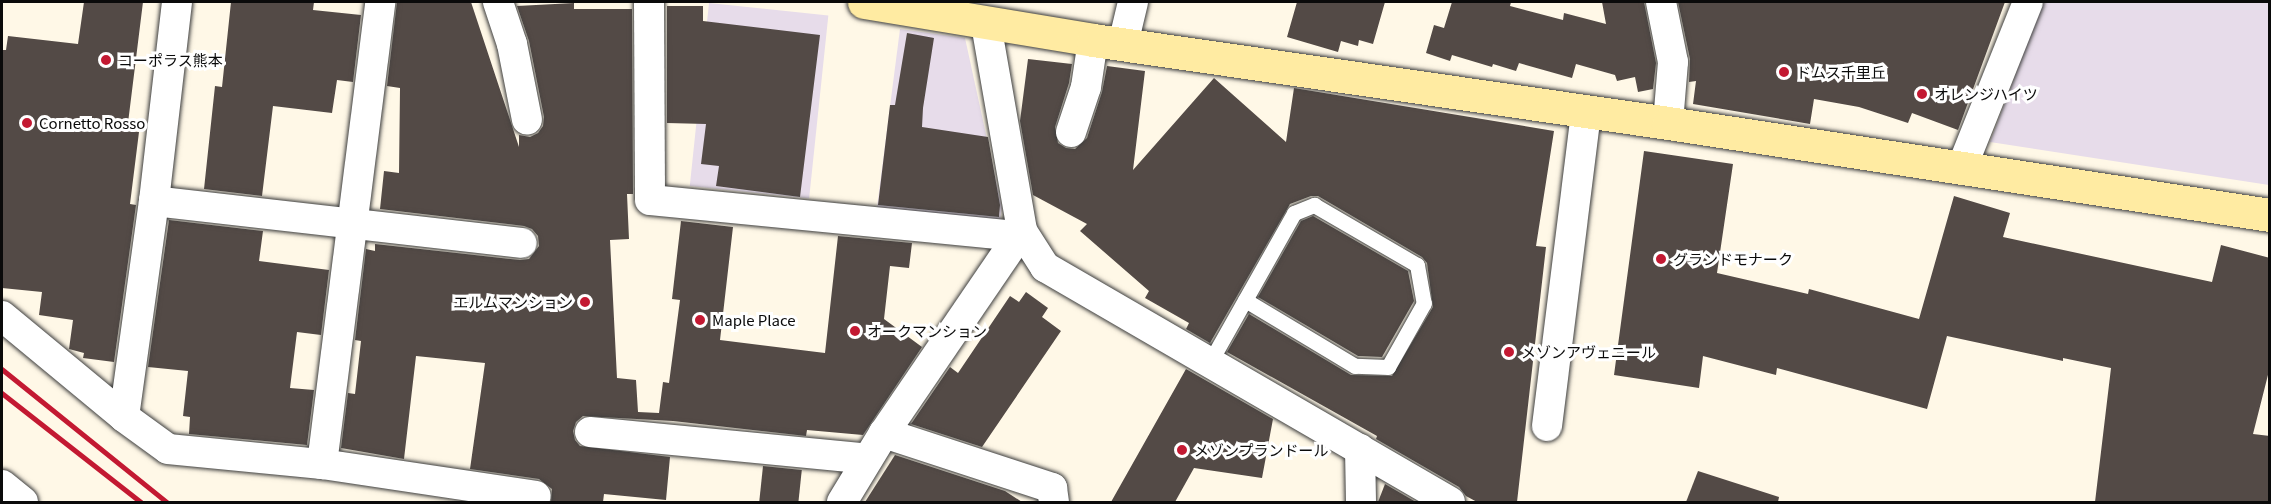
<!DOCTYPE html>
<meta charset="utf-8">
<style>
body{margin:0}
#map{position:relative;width:2271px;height:504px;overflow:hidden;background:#fff8e7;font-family:Georgia,"Noto Sans JP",serif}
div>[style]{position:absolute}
.industrial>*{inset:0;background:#e7dcea;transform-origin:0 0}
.building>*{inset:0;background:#534a46;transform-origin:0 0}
.roads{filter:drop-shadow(0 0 2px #3d3d3d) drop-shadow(0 0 2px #3d3d3d)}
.lane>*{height:15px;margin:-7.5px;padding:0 7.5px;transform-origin:7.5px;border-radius:7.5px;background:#fff}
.street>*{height:30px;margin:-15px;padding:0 15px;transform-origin:15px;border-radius:15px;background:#fff}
.secondary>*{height:33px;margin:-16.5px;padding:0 16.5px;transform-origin:16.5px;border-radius:16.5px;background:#ffeba2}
.rail>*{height:4.5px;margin:-2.25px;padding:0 2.25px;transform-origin:2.25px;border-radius:2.25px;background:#c31932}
.dots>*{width:16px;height:16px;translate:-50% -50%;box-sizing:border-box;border:3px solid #fff;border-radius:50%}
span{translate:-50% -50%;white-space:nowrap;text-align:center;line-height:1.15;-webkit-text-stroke:6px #fff;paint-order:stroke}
.poi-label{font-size:15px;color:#0a0a0a}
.left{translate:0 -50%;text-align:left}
.right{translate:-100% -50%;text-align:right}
.frame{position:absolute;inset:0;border:3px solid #0a0a0a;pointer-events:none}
</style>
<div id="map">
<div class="industrial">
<div style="clip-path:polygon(2043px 2px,2269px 2px,2269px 185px,1990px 142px)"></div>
<div style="left:709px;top:3px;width:120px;height:184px;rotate:6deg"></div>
<div style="clip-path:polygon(900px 29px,965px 38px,1002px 208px,1000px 221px,877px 207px)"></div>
</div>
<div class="building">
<div style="clip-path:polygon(84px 2px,143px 2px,127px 131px,139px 132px,130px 204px,136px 205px,114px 362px,83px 358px,84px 353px,69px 349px,73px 320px,39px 315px,42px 292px,2px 288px,2px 50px,6px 50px,8px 36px,78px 44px)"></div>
<div style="clip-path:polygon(231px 2px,314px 2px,313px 10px,361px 15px,353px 82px,337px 80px,332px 113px,273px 106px,262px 196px,204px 189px,215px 86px,222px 87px)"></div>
<div style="clip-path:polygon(397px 2px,471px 2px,519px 147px,519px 135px,530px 137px,538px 133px,543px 126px,544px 117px,529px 41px,517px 6px,574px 3px,574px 9px,632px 9px,633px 194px,627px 194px,629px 239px,610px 240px,617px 378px,636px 380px,638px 412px,659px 413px,663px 382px,669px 383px,680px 300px,672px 299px,681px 221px,733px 227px,720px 340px,825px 353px,838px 236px,912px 243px,909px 268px,890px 266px,884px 319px,922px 347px,863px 435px,807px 430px,806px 436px,673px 421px,583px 416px,576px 422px,573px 431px,575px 440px,580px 446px,670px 457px,666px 500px,604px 494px,603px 502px,551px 502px,552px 489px,539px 479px,470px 469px,485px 363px,416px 356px,404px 459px,341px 448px,348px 393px,355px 394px,361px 341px,355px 340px,366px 249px,375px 251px,375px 244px,520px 260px,529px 259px,539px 246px,538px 236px,532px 229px,524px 226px,380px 209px,384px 171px,399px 173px,400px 88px,387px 86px)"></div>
<div style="clip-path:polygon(1297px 2px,1385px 2px,1373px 44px,1359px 40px,1358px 46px,1341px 41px,1338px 52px,1287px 37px)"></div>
<div style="clip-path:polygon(1452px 2px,1511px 2px,1510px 6px,1563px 20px,1564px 13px,1606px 24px,1602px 2px,1644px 2px,1656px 63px,1653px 89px,1638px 92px,1635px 77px,1617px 81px,1615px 75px,1576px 64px,1572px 78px,1519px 63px,1516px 71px,1493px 64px,1492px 67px,1452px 55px,1450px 61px,1426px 53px,1434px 25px,1444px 28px)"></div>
<div style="clip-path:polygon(1678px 2px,2005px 2px,1958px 130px,1912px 113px,1908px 123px,1859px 107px,1814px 99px,1810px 124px,1693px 104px,1696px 81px,1689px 82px,1690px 59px)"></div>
<div style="clip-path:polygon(667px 6px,703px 6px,703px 21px,820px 35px,800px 197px,716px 186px,719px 166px,701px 164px,706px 124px,667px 123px)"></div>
<div style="clip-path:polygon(907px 33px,934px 38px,923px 108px,922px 127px,988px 137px,1000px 205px,999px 217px,878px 205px,890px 105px,895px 105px)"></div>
<div style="clip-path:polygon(1028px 59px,1072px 64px,1069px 83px,1055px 127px,1058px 143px,1066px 148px,1075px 149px,1087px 138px,1102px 92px,1107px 66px,1145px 71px,1133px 170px,1214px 78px,1286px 142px,1294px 88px,1554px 131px,1536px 246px,1546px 247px,1517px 502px,1477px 502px,1466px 496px,1459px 487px,1376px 439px,1377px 436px,1227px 352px,1249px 314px,1351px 375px,1392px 376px,1433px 307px,1427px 263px,1422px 257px,1318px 196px,1311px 196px,1290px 204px,1210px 343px,1186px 329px,1189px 323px,1145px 298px,1149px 291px,1080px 231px,1087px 224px,1033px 195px,1020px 121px)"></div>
<div style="clip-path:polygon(1644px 151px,1733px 164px,1717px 273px,1808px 294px,1809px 289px,1919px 319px,1954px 196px,2010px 213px,2003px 237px,2212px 282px,2221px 245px,2270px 258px,2270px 367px,2253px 434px,2270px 436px,2270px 502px,2095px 502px,2111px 368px,2063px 358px,2063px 361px,1947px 336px,1927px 409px,1777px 368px,1776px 375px,1703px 356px,1699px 388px,1614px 375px)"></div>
<div style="clip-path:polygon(1313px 216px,1408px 271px,1414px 301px,1382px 357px,1358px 356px,1258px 297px,1301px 221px)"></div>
<div style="clip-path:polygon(169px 220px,263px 231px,259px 261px,329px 270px,321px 335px,297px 332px,290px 388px,314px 390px,307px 445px,189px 434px,190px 417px,183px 416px,188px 371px,148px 367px)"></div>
<div style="clip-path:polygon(1026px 292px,1048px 308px,1042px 317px,1061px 331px,982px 447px,911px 424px,950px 367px,958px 373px,1010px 296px,1019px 302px)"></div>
<div style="clip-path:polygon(1186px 369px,1273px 419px,1262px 478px,1194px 468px,1175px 502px,1111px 502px)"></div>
<div style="clip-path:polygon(895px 455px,1005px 491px,1022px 502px,865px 502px)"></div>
<div style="left:763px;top:466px;width:39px;height:36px;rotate:6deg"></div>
<div style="clip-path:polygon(1698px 471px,1779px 497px,1778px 502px,1686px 502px)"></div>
<div style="clip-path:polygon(1385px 484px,1416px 502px,1378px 502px)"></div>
</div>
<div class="roads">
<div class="lane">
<div style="left:1210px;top:362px;width:71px;rotate:-60.6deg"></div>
<div style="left:1245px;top:300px;width:100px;rotate:-60.6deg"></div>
<div style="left:1294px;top:213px;width:22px;rotate:-22deg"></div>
<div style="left:1314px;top:205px;width:119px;rotate:30.2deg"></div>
<div style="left:1417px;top:265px;width:39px;rotate:80deg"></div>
<div style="left:1424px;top:303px;width:73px;rotate:119.4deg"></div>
<div style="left:1388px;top:367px;width:33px;rotate:-178deg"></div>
<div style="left:1355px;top:366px;width:128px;rotate:-149deg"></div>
</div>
<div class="street">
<div style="left:498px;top:2px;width:44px;rotate:71.6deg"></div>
<div style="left:512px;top:44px;width:77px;rotate:78.8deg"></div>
<div style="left:649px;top:2px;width:198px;rotate:89.7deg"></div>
<div style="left:650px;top:200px;width:370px;rotate:5.6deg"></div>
<div style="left:1661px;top:2px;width:61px;rotate:78.7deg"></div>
<div style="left:1673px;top:62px;width:61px;rotate:94.7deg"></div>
<div style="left:986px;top:24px;width:210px;rotate:80.1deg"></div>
<div style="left:1022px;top:231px;width:43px;rotate:57.4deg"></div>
<div style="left:1045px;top:267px;width:468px;rotate:30.1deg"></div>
<div style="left:1123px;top:44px;width:43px;rotate:-76.6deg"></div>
<div style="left:1071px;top:132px;width:47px;rotate:-71.6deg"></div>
<div style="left:1086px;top:87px;width:48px;rotate:-81.5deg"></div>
<div style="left:1962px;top:167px;width:178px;rotate:-68.2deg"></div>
<div style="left:154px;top:201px;width:370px;rotate:6.5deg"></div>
<div style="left:2px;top:316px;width:158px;rotate:39.6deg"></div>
<div style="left:124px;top:417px;width:54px;rotate:36deg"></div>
<div style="left:168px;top:449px;width:155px;rotate:5.6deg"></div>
<div style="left:322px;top:464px;width:216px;rotate:8.5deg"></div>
<div style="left:124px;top:417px;width:218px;rotate:-82.1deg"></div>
<div style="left:154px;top:201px;width:200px;rotate:-83.4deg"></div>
<div style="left:1547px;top:426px;width:317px;rotate:-82.9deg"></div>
<div style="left:590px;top:432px;width:279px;rotate:5.5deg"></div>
<div style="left:884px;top:433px;width:177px;rotate:18.1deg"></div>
<div style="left:1052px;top:488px;width:14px;rotate:82deg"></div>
<div style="left:1360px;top:449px;width:53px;rotate:88.9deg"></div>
<div style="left:322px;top:464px;width:466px;rotate:-82.8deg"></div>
<div style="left:2px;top:485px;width:27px;rotate:39deg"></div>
<div style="left:842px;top:502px;width:81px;rotate:-58.7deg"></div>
<div style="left:884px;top:433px;width:245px;rotate:-55.7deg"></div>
</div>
<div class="secondary">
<div style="left:864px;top:2px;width:232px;rotate:9.4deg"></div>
<div style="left:1093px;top:40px;width:581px;rotate:8.21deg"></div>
<div style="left:1668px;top:123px;width:609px;rotate:8.69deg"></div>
</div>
</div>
<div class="rail">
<div style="left:2px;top:369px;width:212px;rotate:38.9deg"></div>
<div style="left:2px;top:393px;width:177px;rotate:38.1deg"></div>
</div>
<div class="dots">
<div style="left:106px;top:60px;background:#c31932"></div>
<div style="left:1784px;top:72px;background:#c31932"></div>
<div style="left:1922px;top:94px;background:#c31932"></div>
<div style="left:27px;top:123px;background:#c31932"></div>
<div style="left:1661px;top:259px;background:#c31932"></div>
<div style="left:585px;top:302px;background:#c31932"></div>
<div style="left:700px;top:320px;background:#c31932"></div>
<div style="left:855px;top:331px;background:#c31932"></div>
<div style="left:1509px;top:352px;background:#c31932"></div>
<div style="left:1182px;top:450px;background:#c31932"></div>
</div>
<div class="poi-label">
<span class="left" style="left:118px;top:60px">コーポラス熊本</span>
<span class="left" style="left:1796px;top:72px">ドムス千里丘</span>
<span class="left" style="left:1934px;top:94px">オレンジハイツ</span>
<span class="left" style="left:39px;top:123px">Cornetto Rosso</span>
<span class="left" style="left:1673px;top:259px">グランドモナーク</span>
<span class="right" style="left:573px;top:302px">エルムマンション</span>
<span class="left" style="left:712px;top:320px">Maple Place</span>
<span class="left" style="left:867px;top:331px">オークマンション</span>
<span class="left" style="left:1521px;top:352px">メゾンアヴェニール</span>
<span class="left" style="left:1194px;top:450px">メゾンプランドール</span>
</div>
<div class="frame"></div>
</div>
